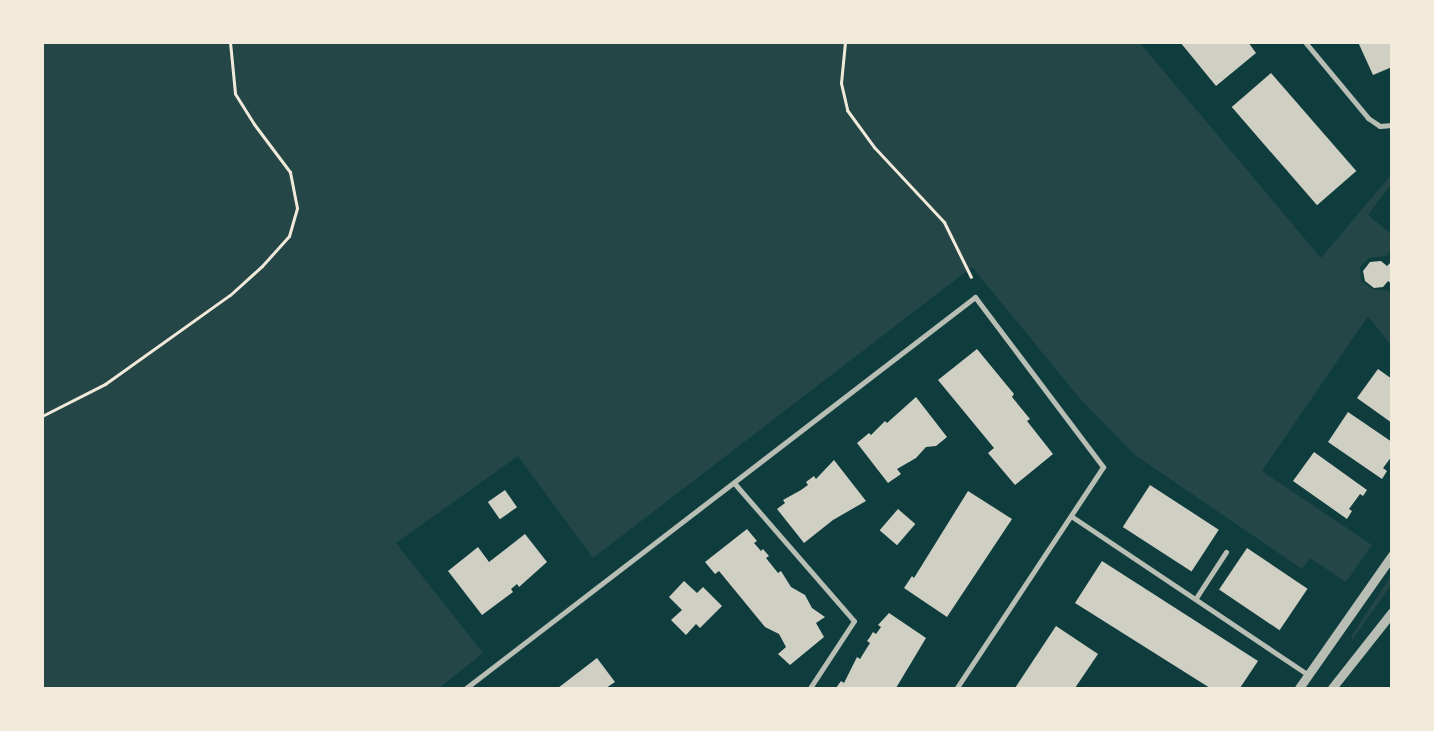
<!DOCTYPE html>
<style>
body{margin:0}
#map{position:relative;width:1434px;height:731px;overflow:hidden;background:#0f3d3e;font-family:"Noto Sans",sans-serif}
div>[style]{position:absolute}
.green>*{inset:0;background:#244646}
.building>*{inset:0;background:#cfcfc3;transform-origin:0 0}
.path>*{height:3px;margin:-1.5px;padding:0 1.5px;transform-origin:1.5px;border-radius:1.5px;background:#f1e9da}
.minor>*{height:5px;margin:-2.5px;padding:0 2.5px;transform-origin:2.5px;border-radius:2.5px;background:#b8beb3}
.tertiary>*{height:9px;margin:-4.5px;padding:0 4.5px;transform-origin:4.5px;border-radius:4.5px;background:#b8beb3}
span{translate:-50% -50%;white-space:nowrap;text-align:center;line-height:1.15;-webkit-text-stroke:4.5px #f1e9da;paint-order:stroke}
.frame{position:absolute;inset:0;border:44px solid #f1e9da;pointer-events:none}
</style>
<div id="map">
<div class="green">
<div style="clip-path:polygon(42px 43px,1140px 43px,1321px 258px,1391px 175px,1391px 184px,1368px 215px,1391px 234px,1391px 250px,1386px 256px,1369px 258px,1360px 267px,1361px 281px,1372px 289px,1391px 291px,1391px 345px,1368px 316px,1262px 471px,1372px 545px,1346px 582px,1310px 558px,1302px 569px,1135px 455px,1082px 401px,972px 267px,593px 558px,518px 456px,396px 543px,483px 653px,439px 688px,43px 688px)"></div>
<div style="clip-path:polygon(1391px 576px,1391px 585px,1352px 640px,1352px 635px)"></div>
</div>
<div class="building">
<div style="clip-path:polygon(1180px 42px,1248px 42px,1256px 53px,1216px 86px)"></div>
<div style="clip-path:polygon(1358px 42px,1392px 42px,1392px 67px,1373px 75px)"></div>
<div style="left:1271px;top:73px;width:130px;height:52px;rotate:49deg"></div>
<div style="clip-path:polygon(1381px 261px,1387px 266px,1392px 261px,1392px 284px,1388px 281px,1383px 287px,1374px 288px,1365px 281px,1363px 271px,1370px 262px)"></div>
<div style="clip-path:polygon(977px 349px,1014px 394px,1012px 397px,1030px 419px,1027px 421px,1053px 454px,1015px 485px,988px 453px,994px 448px,938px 380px)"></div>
<div style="clip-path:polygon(1378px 369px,1392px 379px,1392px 423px,1357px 398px)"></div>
<div style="clip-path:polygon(916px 397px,947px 437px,936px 446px,926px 447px,916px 458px,897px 469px,901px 474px,888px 483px,857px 443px,869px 433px,871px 435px,885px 421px,887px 423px)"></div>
<div style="clip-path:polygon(1348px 412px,1392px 442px,1392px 456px,1383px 468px,1387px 471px,1382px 479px,1328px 442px)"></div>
<div style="clip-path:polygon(1314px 452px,1367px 490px,1363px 496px,1360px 494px,1349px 509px,1352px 511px,1347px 519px,1293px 481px)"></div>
<div style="clip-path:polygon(834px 460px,866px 501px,833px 520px,804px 543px,777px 509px,785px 503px,783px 500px,801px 490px,808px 485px,806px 482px,814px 476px,816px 479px)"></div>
<div style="left:1150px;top:485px;width:82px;height:50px;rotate:33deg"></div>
<div style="left:505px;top:490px;width:21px;height:21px;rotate:55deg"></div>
<div style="clip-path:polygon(968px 491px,1012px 519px,947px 617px,904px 588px,912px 576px,914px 578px)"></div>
<div style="left:898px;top:509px;width:23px;height:28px;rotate:41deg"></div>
<div style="clip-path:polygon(747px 529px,757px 541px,754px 543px,761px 551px,763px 549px,769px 556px,766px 558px,778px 573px,781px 571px,791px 587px,805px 595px,812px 608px,825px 617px,816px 623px,824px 637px,790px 665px,778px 654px,786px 647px,779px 634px,765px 627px,719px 571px,715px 574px,705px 562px)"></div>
<div style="clip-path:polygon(525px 534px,547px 562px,519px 587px,517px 584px,511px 589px,513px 592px,482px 615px,448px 571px,478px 547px,489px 562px)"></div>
<div style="left:1247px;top:548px;width:73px;height:50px;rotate:34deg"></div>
<div style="clip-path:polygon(1102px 561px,1258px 661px,1240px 688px,1210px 688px,1075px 603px)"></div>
<div style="clip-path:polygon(684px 581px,697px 593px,703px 587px,722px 606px,700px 628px,696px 624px,686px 635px,671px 620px,682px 610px,669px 597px)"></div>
<div style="clip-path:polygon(889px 613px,926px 638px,896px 688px,836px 688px,841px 681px,844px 683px,857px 657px,860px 659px,870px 643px,867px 641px,870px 637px,873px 632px,876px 634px,881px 627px,878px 625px)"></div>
<div style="clip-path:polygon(1056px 626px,1098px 654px,1075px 688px,1015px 688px)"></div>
<div style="clip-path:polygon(597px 658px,615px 682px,606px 688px,558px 688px)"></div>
</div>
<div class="path">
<div style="left:845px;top:42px;width:41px;rotate:95.6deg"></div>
<div style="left:841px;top:83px;width:28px;rotate:77deg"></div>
<div style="left:847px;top:110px;width:46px;rotate:53.9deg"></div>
<div style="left:874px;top:147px;width:103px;rotate:47deg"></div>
<div style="left:944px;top:222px;width:61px;rotate:63.9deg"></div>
<div style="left:42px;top:416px;width:71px;rotate:-26.9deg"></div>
<div style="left:105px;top:384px;width:153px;rotate:-35.5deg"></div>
<div style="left:230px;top:295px;width:43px;rotate:-42.2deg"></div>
<div style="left:262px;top:266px;width:40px;rotate:-48deg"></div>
<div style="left:289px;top:236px;width:29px;rotate:-74deg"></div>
<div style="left:297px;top:208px;width:37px;rotate:-101deg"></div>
<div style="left:290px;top:172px;width:60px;rotate:-126.9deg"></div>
<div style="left:254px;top:124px;width:36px;rotate:-122deg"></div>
<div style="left:235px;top:93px;width:51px;rotate:-95.6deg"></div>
</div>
<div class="minor">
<div style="left:1305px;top:42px;width:99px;rotate:50.3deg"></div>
<div style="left:1368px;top:118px;width:14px;rotate:34deg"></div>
<div style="left:1380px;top:126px;width:12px;rotate:-5deg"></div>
<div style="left:735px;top:484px;width:181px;rotate:49deg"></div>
<div style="left:854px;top:621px;width:80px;rotate:123.3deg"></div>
<div style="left:1071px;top:516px;width:284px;rotate:33.8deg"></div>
<div style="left:1196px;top:598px;width:55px;rotate:-56.9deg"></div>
<div style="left:466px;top:688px;width:642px;rotate:-37.53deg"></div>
<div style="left:975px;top:297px;width:213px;rotate:53deg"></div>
<div style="left:1103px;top:467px;width:265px;rotate:123.5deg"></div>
</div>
<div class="tertiary">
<div style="left:1299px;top:688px;width:162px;rotate:-55deg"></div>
<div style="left:1332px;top:688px;width:97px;rotate:-51.7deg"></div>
</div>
<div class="frame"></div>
</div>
